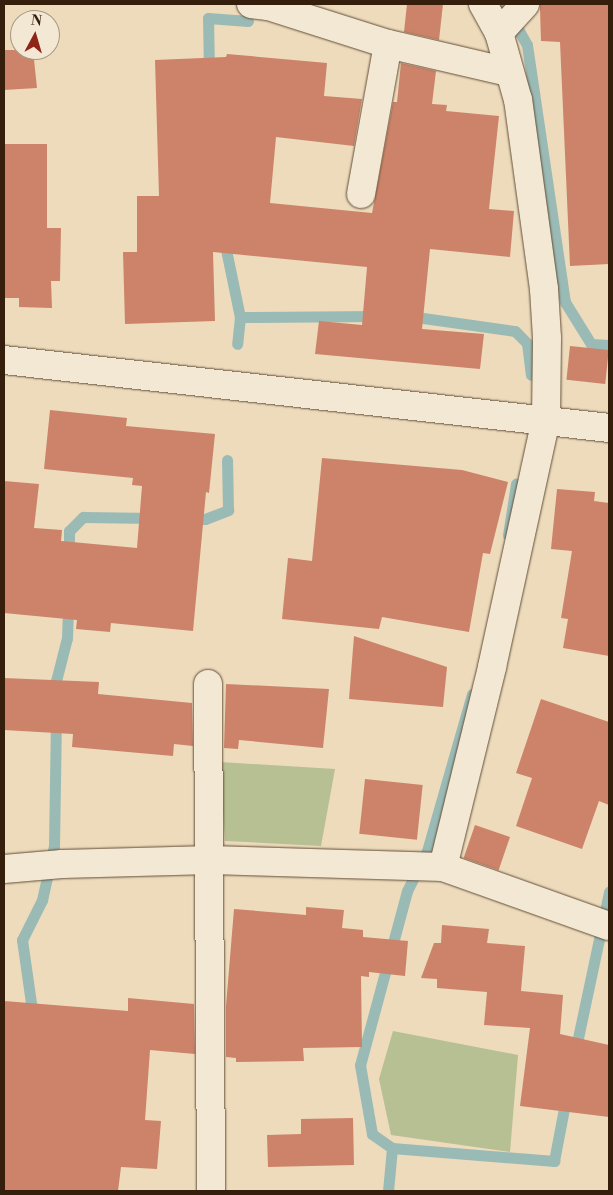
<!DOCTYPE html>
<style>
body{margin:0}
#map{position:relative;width:613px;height:1195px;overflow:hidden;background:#eddbbc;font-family:"Libre Bodoni",serif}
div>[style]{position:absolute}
.green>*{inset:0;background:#b7c092}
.stream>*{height:11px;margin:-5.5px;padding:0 5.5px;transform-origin:5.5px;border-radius:5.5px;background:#9abab5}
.building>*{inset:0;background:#cc8369;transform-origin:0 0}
.roads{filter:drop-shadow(0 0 1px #634e38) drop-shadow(0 0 1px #634e38)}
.minor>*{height:28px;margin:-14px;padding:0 14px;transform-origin:14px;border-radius:14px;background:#f3e8d3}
.tertiary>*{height:28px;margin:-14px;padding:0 14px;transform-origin:14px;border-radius:14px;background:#f3e8d3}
span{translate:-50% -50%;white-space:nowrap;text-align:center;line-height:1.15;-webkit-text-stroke:5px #f3e8d3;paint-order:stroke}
.frame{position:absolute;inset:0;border:5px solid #351f0c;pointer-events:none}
.north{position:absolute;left:10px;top:10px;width:50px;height:50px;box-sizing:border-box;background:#f3e8d3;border:1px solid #a79883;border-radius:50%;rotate:6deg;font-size:14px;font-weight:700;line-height:20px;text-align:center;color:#351f0c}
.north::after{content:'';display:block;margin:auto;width:18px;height:22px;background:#8f2418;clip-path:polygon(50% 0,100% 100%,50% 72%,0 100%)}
</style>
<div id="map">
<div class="green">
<div style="clip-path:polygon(220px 762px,335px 769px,321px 846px,225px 841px)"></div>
<div style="clip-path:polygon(393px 1031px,518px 1055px,510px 1152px,391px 1135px,379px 1079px)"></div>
</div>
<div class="stream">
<div style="left:504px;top:4px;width:47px;rotate:60.7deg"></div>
<div style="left:527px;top:45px;width:260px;rotate:81.6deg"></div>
<div style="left:565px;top:302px;width:49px;rotate:58.2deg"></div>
<div style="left:591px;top:344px;width:18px;rotate:3deg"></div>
<div style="left:209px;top:73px;width:55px;rotate:-91deg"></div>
<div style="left:208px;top:18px;width:40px;rotate:4.3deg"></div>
<div style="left:224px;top:240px;width:79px;rotate:78.3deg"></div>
<div style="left:240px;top:317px;width:27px;rotate:96deg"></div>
<div style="left:409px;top:316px;width:107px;rotate:8.1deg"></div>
<div style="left:515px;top:331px;width:17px;rotate:45deg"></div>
<div style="left:527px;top:343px;width:32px;rotate:83deg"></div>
<div style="left:240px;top:317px;width:138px;rotate:-0.4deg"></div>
<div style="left:189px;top:518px;width:16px;rotate:4deg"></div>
<div style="left:205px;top:519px;width:25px;rotate:-21deg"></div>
<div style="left:228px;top:510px;width:50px;rotate:-91.1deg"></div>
<div style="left:508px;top:535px;width:52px;rotate:-81.1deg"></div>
<div style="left:69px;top:556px;width:25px;rotate:-90deg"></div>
<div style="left:69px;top:531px;width:20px;rotate:-45deg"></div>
<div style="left:83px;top:517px;width:70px;rotate:0.8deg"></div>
<div style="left:56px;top:694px;width:13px;rotate:-90deg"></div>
<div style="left:56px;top:681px;width:44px;rotate:-75.7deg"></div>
<div style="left:67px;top:638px;width:34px;rotate:-88deg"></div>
<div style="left:472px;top:694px;width:163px;rotate:106deg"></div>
<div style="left:427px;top:851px;width:45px;rotate:116.6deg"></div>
<div style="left:407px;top:891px;width:180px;rotate:105.1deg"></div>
<div style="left:360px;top:1065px;width:70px;rotate:80.1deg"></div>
<div style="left:372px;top:1134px;width:24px;rotate:35deg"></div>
<div style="left:392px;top:1148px;width:163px;rotate:4.6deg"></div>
<div style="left:554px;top:1161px;width:64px;rotate:-79.2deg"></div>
<div style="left:33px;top:1017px;width:78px;rotate:-98.1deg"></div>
<div style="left:22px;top:940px;width:45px;rotate:-63.4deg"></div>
<div style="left:42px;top:900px;width:55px;rotate:-77.5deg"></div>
<div style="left:54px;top:846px;width:128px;rotate:-89.1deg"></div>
<div style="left:575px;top:1052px;width:164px;rotate:-78deg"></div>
<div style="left:388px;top:1191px;width:43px;rotate:-84.7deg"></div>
</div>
<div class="building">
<div style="clip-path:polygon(407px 4px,443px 4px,439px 40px,404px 32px)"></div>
<div style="clip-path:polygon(563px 4px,609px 4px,609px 264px,570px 266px,560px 42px,541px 41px,540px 9px,540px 5px)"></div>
<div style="clip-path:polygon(4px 50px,33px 50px,37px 88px,4px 90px)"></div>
<div style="clip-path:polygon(227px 54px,327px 63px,324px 96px,362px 99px,354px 146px,276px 137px,270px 203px,372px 213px,393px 102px,397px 102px,401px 63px,436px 71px,432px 104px,447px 105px,446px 111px,499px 116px,489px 209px,514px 211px,510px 257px,430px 249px,422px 329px,484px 334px,480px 369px,315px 354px,319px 321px,362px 325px,367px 267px,213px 252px,215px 321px,125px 324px,123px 252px,137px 252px,137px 196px,159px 196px,155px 60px,226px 57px)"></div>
<div style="clip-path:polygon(4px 144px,47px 144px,47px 228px,61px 228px,60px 281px,51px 281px,52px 308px,19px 307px,19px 298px,4px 298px)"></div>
<div style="left:570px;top:346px;width:39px;height:34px;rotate:6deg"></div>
<div style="clip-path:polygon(50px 410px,127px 418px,126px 426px,215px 434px,209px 493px,206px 492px,193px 631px,111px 623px,110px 632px,76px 629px,77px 620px,4px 613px,4px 481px,39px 484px,34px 528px,62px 530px,61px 541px,137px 548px,142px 486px,132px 485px,133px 478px,44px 469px)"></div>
<div style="clip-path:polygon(322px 458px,462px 470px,508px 482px,490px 554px,483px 553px,469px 632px,382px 617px,379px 629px,282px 619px,288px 558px,312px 561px)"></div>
<div style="clip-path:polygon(557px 489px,595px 492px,594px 501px,609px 503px,609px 656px,563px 648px,568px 619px,561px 618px,572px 551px,551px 549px)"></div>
<div style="clip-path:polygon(354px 636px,447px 667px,443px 707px,349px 699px)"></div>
<div style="clip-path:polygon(4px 678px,99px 682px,98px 694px,192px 703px,193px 746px,174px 744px,173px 756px,72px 747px,73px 734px,4px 730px)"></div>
<div style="clip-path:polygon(226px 684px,329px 689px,323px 748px,239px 740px,238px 749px,224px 748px)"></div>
<div style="clip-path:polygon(541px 699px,609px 722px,609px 805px,599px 801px,582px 849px,516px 826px,532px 778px,516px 773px)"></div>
<div style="left:365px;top:779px;width:58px;height:55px;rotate:6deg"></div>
<div style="left:475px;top:825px;width:37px;height:35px;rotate:19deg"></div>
<div style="clip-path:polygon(306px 907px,344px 910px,342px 928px,363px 930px,363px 937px,408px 941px,405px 976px,369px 972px,369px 977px,361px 976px,362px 1047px,303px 1048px,304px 1061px,236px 1062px,236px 1058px,226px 1057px,226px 1006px,234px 909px,306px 915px)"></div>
<div style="clip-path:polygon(442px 925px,489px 929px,487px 943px,525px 946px,521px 991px,563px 995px,560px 1034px,609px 1045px,609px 1117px,520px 1106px,530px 1028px,484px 1025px,487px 992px,437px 988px,437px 979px,421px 978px,434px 943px,441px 943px)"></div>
<div style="clip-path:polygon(128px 998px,194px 1004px,195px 1054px,150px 1050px,145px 1120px,161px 1121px,157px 1169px,121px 1167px,118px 1191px,4px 1191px,4px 1001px,128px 1011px)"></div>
<div style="clip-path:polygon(353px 1118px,354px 1165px,268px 1167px,267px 1135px,301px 1134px,301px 1119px)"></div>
</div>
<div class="roads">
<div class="minor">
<div style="left:251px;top:4px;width:17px;rotate:7deg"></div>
<div style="left:268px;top:6px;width:126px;rotate:17.6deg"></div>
<div style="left:388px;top:44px;width:123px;rotate:13.1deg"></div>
<div style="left:483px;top:4px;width:33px;rotate:61deg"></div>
<div style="left:361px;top:194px;width:152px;rotate:-79.8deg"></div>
<div style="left:208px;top:684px;width:507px;rotate:89.66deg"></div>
<div style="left:443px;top:867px;width:206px;rotate:-76.2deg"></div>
<div style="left:492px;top:667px;width:253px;rotate:-77.7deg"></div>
<div style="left:546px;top:420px;width:82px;rotate:-89.3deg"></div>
<div style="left:547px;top:338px;width:49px;rotate:-93.5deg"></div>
<div style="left:544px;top:289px;width:191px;rotate:-97.8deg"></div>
<div style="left:518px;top:100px;width:70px;rotate:-105.8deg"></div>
<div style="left:499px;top:33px;width:39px;rotate:-48deg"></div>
<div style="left:4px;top:869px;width:58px;rotate:-4.9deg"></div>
<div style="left:62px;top:864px;width:149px;rotate:-1.5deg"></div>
<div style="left:211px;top:860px;width:232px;rotate:1.7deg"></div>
<div style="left:443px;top:867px;width:176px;rotate:19.6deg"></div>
</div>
<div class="tertiary">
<div style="left:4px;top:360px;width:609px;rotate:6.41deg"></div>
</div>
</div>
<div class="frame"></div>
<div class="north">N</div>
</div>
